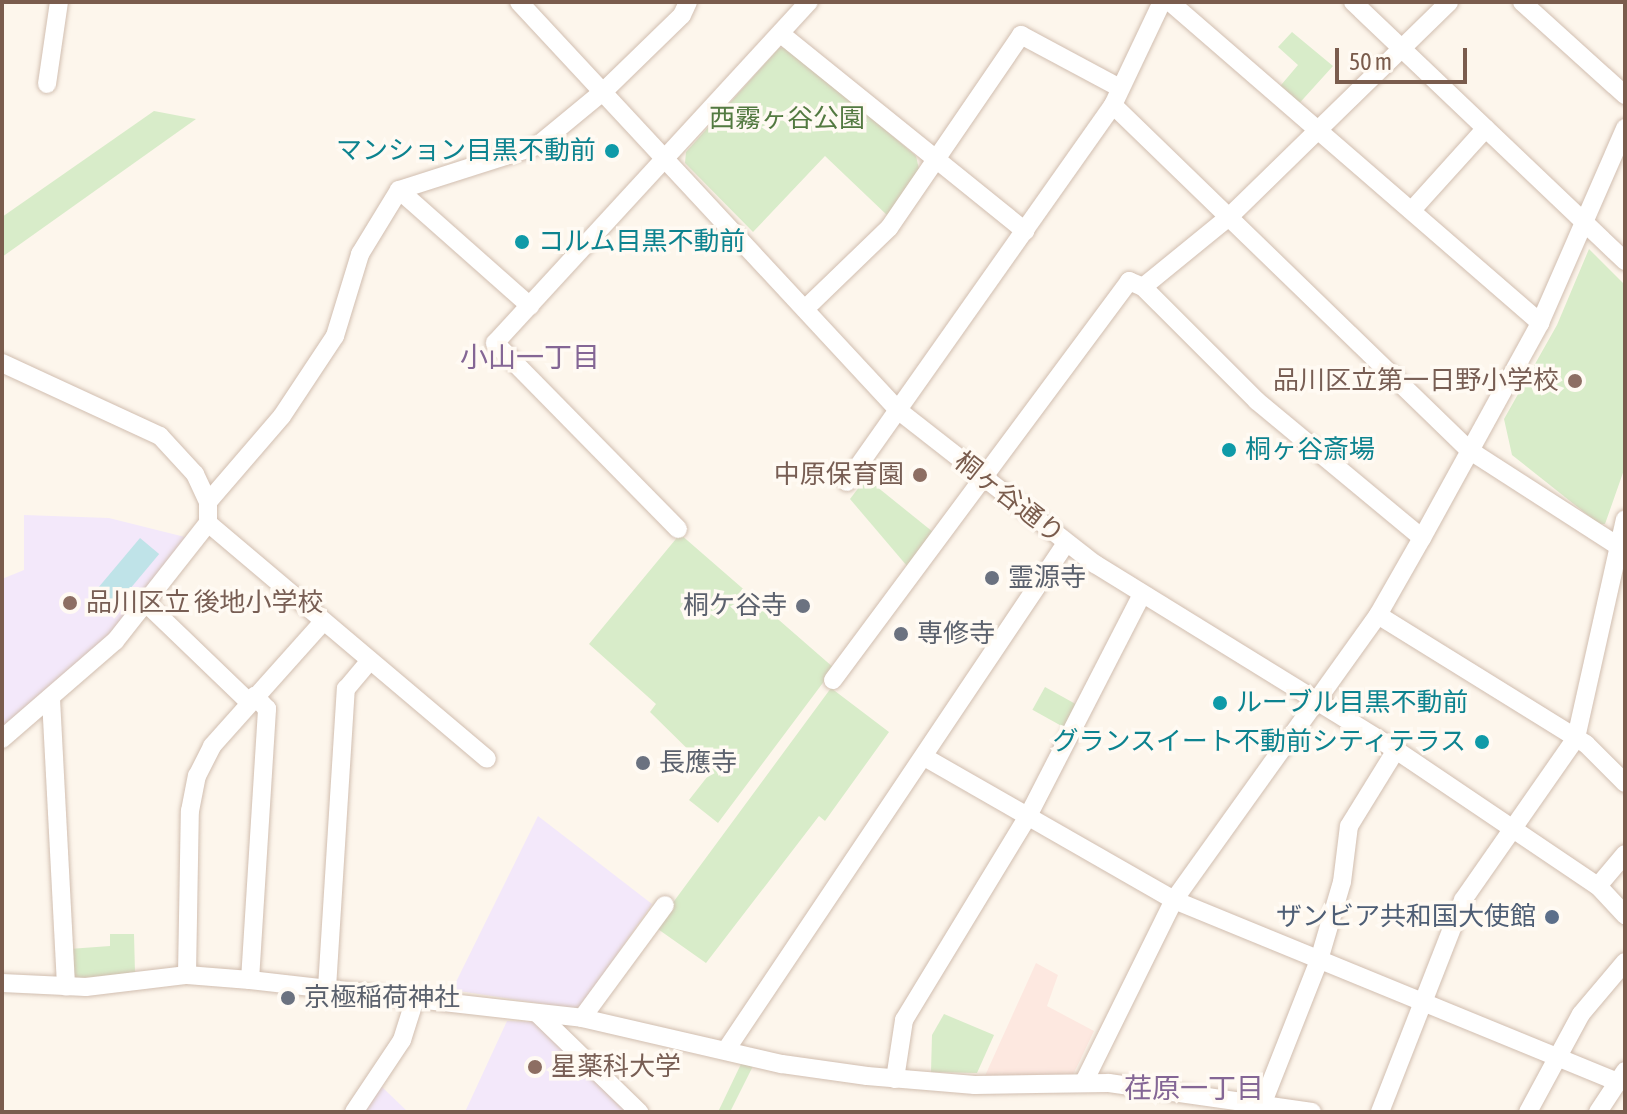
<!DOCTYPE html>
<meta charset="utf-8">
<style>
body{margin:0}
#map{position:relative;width:1627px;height:1114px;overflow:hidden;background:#fdf6ec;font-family:"Asap Condensed","Noto Sans JP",sans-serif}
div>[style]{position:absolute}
.commercial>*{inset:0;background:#fde8e0}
.education>*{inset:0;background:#f3e8fa}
.green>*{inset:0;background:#d8ecc9;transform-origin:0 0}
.water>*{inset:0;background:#bfe3e8;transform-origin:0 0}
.roads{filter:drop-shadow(0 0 2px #d1beb0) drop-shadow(0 0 2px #d1beb0)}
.minor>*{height:18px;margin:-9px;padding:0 9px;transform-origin:9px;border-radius:9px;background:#fff}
.dots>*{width:22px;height:22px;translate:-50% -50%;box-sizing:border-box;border:4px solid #fffaf3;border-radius:50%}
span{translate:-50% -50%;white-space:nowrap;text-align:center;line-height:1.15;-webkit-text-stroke:7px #fffaf3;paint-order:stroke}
.park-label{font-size:26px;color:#537a41}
.culture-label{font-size:26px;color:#0d838f}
.right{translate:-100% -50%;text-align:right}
.left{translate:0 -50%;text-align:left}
.education-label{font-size:26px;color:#785e54}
.street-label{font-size:26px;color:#7a5c4d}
.worship-label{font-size:26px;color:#5b616d}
.service-label{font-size:26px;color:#4e5e75}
.neighbourhood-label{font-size:28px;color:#846695}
.frame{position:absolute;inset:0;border:4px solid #7a5c4d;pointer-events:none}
.scale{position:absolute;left:1335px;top:48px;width:132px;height:36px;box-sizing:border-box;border:4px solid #7a5c4d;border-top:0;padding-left:10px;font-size:24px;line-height:28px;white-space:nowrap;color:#7a5c4d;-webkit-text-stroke:6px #fffaf3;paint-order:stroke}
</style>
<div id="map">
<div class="commercial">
<div style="clip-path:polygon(1036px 963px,1058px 975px,1047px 1006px,1094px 1031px,1073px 1075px,984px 1078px)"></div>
</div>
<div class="education">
<div style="clip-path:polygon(24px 515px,109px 518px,189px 538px,118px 628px,2px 729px,2px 579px,24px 570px)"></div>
<div style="clip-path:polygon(538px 816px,652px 904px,579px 1009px,452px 990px)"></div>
<div style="clip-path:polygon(507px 1021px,539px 1022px,631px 1112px,465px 1112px)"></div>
<div style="clip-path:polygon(381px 1086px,408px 1112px,362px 1112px)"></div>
</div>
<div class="green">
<div style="clip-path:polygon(1292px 32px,1333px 66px,1295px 108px,1276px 91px,1298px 65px,1278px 47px)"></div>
<div style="clip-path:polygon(788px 47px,916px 156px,919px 169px,889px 217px,825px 156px,753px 232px,685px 163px,686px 152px,779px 48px)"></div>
<div style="clip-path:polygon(154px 111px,196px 119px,2px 257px,2px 217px)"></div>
<div style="clip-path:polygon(1589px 249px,1625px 285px,1625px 467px,1605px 524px,1599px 524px,1512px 455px,1504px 419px,1557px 325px)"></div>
<div style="clip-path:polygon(866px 478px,933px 532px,907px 566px,850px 499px)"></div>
<div style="clip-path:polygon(680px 534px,834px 668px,718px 823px,689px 800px,711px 772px,650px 712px,656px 704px,589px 644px)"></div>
<div style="left:1045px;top:687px;width:37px;height:26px;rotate:29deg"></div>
<div style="clip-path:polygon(831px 688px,889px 732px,825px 821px,819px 816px,706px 963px,655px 927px)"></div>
<div style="clip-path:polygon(110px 934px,134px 934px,135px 973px,70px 979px,69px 949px,110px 946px)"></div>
<div style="clip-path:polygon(944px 1014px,994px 1035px,977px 1073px,931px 1072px,932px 1035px)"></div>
<div style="clip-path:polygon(741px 1064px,753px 1066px,730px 1112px,718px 1112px)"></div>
</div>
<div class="water">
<div style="left:140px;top:538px;width:25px;height:66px;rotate:40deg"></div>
</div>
<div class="roads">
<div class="minor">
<div style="left:519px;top:2px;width:558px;rotate:47.1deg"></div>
<div style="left:899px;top:411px;width:249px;rotate:38deg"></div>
<div style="left:1095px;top:564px;width:354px;rotate:31.7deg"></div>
<div style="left:1396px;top:750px;width:244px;rotate:34deg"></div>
<div style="left:1598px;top:886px;width:40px;rotate:47deg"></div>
<div style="left:1170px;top:2px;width:490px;rotate:40.9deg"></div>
<div style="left:1353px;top:2px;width:376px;rotate:43.6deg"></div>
<div style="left:1522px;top:2px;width:139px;rotate:42.1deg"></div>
<div style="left:781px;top:34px;width:314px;rotate:38.9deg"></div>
<div style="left:47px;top:84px;width:83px;rotate:-81.7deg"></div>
<div style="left:1113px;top:105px;width:496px;rotate:44.1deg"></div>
<div style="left:1469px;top:450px;width:174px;rotate:32.8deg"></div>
<div style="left:399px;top:190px;width:175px;rotate:41.5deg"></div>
<div style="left:1412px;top:210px;width:110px;rotate:-47.9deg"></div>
<div style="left:1143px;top:287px;width:112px;rotate:-39.2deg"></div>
<div style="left:1230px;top:216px;width:306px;rotate:-44.3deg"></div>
<div style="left:805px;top:309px;width:117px;rotate:-44deg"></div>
<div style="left:889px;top:228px;width:234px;rotate:-55.6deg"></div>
<div style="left:1021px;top:35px;width:112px;rotate:28.2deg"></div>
<div style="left:2px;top:363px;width:174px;rotate:24.8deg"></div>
<div style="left:160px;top:436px;width:52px;rotate:47.4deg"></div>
<div style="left:195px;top:474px;width:31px;rotate:65deg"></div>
<div style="left:208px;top:502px;width:21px;rotate:90deg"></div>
<div style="left:208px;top:523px;width:150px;rotate:128.2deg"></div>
<div style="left:115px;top:641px;width:150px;rotate:139.1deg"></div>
<div style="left:847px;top:482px;width:461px;rotate:-54.8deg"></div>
<div style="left:1113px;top:105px;width:114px;rotate:-64.6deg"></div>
<div style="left:208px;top:502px;width:113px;rotate:-49.3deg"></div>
<div style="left:282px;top:416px;width:96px;rotate:-56.5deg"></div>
<div style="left:335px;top:336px;width:86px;rotate:-73deg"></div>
<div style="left:360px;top:254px;width:75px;rotate:-58.6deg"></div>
<div style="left:399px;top:190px;width:145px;rotate:-17.7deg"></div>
<div style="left:537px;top:146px;width:88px;rotate:-39.5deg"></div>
<div style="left:605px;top:90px;width:107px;rotate:-44.2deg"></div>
<div style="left:682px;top:15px;width:14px;rotate:-65deg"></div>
<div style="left:208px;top:523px;width:365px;rotate:40.2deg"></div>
<div style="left:678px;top:529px;width:261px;rotate:-134.5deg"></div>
<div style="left:495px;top:343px;width:464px;rotate:-47.4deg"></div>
<div style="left:147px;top:604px;width:141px;rotate:43.9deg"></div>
<div style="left:1378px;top:615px;width:245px;rotate:31.8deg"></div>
<div style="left:1586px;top:744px;width:55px;rotate:45deg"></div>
<div style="left:833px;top:680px;width:497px;rotate:-53.4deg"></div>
<div style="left:1129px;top:281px;width:15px;rotate:23deg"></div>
<div style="left:1143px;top:287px;width:161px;rotate:45deg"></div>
<div style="left:1257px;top:401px;width:214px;rotate:39.7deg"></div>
<div style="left:51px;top:699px;width:288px;rotate:87deg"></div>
<div style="left:926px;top:758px;width:286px;rotate:29.8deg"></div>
<div style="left:1174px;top:900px;width:479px;rotate:22.3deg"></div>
<div style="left:1598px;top:886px;width:42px;rotate:-49.8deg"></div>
<div style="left:187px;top:975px;width:164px;rotate:-89deg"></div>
<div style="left:190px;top:811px;width:36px;rotate:-79deg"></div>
<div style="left:197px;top:776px;width:34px;rotate:-63deg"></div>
<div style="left:212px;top:746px;width:166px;rotate:-48.2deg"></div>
<div style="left:250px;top:980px;width:272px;rotate:-86.4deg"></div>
<div style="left:267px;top:709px;width:18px;rotate:-133deg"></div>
<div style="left:2px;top:983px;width:84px;rotate:2.7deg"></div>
<div style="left:86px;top:987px;width:102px;rotate:-6.8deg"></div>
<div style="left:187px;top:975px;width:63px;rotate:4.5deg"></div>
<div style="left:250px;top:980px;width:334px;rotate:6.5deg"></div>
<div style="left:582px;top:1018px;width:205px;rotate:13deg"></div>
<div style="left:782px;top:1064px;width:86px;rotate:8deg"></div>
<div style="left:867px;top:1076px;width:108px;rotate:4.8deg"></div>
<div style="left:975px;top:1085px;width:134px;rotate:-0.9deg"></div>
<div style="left:1109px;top:1083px;width:205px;rotate:8.1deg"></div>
<div style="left:327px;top:988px;width:300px;rotate:-86.4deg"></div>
<div style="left:346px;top:689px;width:35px;rotate:-50deg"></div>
<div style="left:538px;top:1014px;width:141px;rotate:44.1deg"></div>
<div style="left:582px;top:1018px;width:140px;rotate:-53.7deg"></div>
<div style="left:726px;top:1050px;width:610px;rotate:-56.15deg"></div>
<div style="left:895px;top:1079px;width:60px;rotate:-81.3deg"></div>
<div style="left:904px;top:1020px;width:237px;rotate:-58.7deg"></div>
<div style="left:1027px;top:818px;width:252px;rotate:-62.8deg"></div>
<div style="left:1084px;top:1082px;width:203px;rotate:-63.7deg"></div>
<div style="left:1174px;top:900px;width:350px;rotate:-54.4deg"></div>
<div style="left:1378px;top:615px;width:89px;rotate:-60.3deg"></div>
<div style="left:1422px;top:538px;width:245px;rotate:-61.2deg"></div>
<div style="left:1540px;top:323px;width:213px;rotate:-66.4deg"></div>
<div style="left:1262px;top:1105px;width:156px;rotate:-68.5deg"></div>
<div style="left:1319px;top:960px;width:81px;rotate:-73.6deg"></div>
<div style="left:1342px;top:882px;width:56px;rotate:-82.9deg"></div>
<div style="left:1349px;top:826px;width:89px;rotate:-58.3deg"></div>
<div style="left:354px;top:1112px;width:87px;rotate:-56.3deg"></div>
<div style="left:402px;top:1040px;width:43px;rotate:-72.4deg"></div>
<div style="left:1380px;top:1112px;width:228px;rotate:-68.6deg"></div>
<div style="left:1463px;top:900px;width:198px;rotate:-55.1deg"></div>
<div style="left:1576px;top:738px;width:224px;rotate:-77.4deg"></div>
<div style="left:1528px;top:1112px;width:111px;rotate:-61.6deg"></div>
<div style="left:1581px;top:1014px;width:68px;rotate:-49.8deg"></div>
<div style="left:1598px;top:1112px;width:49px;rotate:-56.6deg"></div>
</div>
</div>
<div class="dots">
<div style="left:612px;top:151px;background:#0f9aa8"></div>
<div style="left:522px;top:242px;background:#0f9aa8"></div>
<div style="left:1575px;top:381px;background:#8d6e63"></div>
<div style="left:1229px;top:450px;background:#0f9aa8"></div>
<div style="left:920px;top:475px;background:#8d6e63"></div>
<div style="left:992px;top:578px;background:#6b7280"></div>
<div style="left:70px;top:603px;background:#8d6e63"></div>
<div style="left:803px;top:606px;background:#6b7280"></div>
<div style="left:901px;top:634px;background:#6b7280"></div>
<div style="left:1220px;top:703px;background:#0f9aa8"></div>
<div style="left:1482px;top:742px;background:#0f9aa8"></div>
<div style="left:643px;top:763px;background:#6b7280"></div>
<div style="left:1552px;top:917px;background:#5c6f8a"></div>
<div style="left:288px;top:998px;background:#6b7280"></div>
<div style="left:535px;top:1067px;background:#8d6e63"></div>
</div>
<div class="park-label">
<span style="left:787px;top:119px">西霧ヶ谷公園</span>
</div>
<div class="culture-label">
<span class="right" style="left:596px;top:151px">マンション目黒不動前</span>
<span class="left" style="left:538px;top:242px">コルム目黒不動前</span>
<span class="left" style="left:1245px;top:450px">桐ヶ谷斎場</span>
<span class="left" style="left:1236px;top:703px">ルーブル目黒不動前</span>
<span class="right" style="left:1466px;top:742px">グランスイート不動前シティテラス</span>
</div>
<div class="education-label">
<span class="right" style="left:1559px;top:381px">品川区立第一日野小学校</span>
<span class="right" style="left:904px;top:475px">中原保育園</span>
<span class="left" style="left:86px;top:603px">品川区立 後地小学校</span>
<span class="left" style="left:551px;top:1067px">星薬科大学</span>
</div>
<div class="street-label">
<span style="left:1009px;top:498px;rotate:38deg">桐ヶ谷通り</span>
</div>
<div class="worship-label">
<span class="left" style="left:1008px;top:578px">霊源寺</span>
<span class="right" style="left:787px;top:606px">桐ケ谷寺</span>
<span class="left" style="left:917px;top:634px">専修寺</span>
<span class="left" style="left:659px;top:763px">長應寺</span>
<span class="left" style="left:304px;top:998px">京極稲荷神社</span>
</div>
<div class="service-label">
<span class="right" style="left:1536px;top:917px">ザンビア共和国大使館</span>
</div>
<div class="neighbourhood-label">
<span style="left:530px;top:357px">小山一丁目</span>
<span style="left:1194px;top:1088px">荏原一丁目</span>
</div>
<div class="frame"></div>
<div class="scale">50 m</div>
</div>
